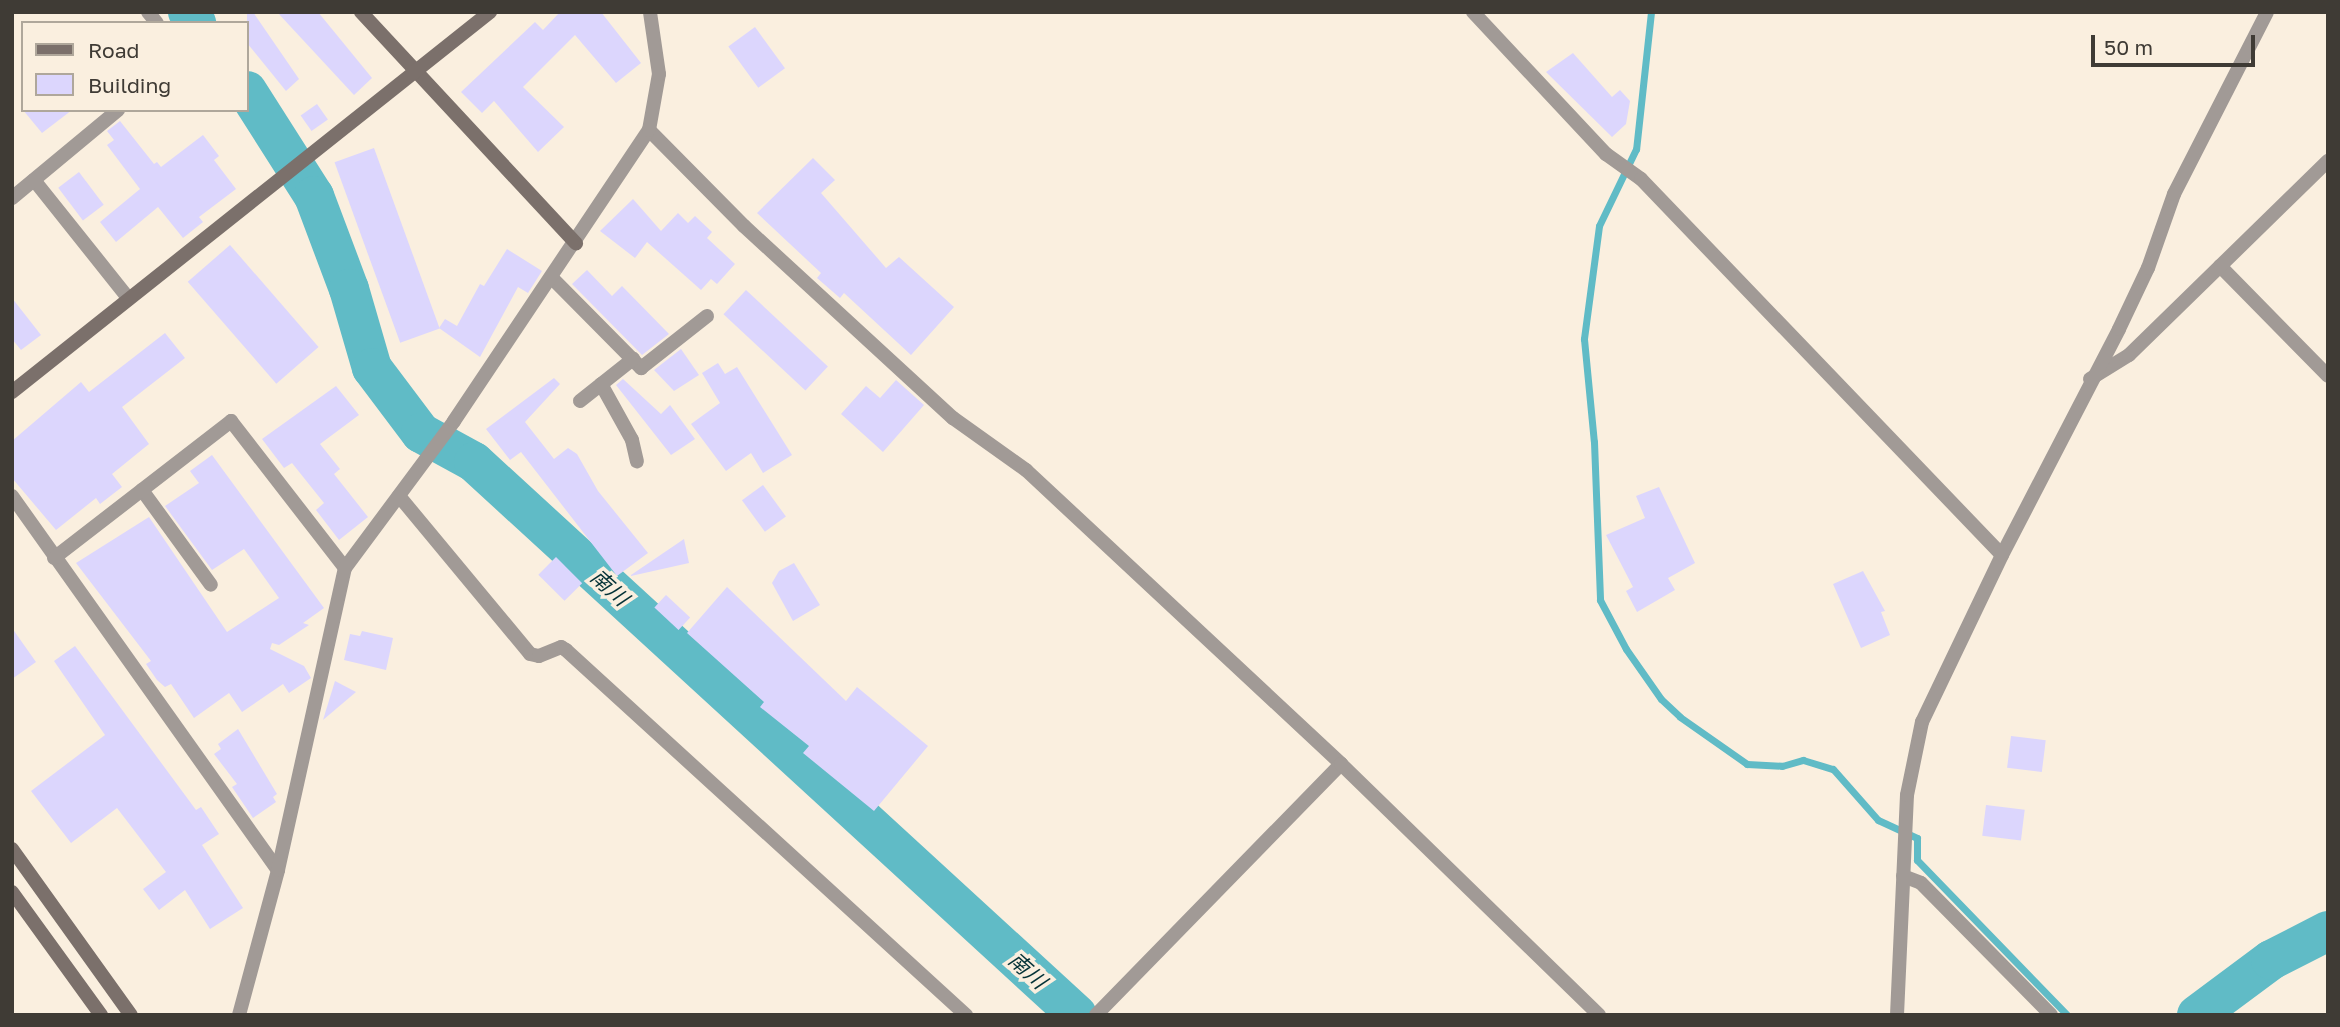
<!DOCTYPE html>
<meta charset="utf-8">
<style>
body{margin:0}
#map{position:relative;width:2340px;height:1027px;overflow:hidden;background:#faefdf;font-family:"Golos Text","Noto Sans JP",sans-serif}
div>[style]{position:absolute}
.stream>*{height:7px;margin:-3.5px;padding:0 3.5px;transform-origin:3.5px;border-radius:3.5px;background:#60bbc6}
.river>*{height:40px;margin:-20px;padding:0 20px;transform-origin:20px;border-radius:20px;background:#60bbc6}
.building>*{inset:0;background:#dcd6fd;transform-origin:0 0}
.street>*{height:14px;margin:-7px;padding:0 7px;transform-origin:7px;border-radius:7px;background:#a19a96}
.secondary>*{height:14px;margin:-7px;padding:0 7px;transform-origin:7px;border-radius:7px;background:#7b706b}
span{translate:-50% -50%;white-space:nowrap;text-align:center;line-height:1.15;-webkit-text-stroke:7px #faefdf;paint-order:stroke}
.water-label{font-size:21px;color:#043237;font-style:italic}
.frame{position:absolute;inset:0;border:14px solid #3f3b35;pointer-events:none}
.legend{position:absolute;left:21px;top:21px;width:228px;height:91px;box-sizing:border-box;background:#faefdf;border:2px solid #afa79b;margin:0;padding:9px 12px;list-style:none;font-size:21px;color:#3f3b35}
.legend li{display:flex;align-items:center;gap:14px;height:35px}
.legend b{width:35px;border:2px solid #afa79b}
.scale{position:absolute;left:2091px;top:35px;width:164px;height:32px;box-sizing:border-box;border:4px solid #3f3b35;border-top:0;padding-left:9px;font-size:21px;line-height:24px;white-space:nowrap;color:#3f3b35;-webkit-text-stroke:5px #faefdf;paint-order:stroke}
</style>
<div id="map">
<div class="stream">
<div style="left:1651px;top:12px;width:138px;rotate:96.2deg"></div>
<div style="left:1636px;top:149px;width:85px;rotate:115.7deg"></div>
<div style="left:1599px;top:226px;width:114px;rotate:97.6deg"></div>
<div style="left:1584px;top:339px;width:103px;rotate:84.5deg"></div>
<div style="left:1594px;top:442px;width:158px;rotate:87.8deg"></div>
<div style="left:1600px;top:600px;width:55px;rotate:62deg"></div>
<div style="left:1626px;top:649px;width:61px;rotate:55deg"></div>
<div style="left:1661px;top:699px;width:26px;rotate:43deg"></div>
<div style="left:1680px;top:717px;width:82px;rotate:35deg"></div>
<div style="left:1747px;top:764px;width:35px;rotate:3deg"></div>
<div style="left:1782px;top:766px;width:22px;rotate:-16deg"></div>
<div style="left:1803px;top:760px;width:31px;rotate:17deg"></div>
<div style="left:1833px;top:769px;width:68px;rotate:48.6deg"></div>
<div style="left:1878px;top:820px;width:43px;rotate:24.8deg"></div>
<div style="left:1917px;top:838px;width:22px;rotate:90deg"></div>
<div style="left:1917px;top:860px;width:216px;rotate:45.9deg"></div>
</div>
<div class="river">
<div style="left:188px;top:12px;width:14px;rotate:54deg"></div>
<div style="left:247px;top:91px;width:125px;rotate:57.5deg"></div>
<div style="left:314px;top:196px;width:99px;rotate:69.4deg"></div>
<div style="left:349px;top:289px;width:82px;rotate:73.8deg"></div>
<div style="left:372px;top:368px;width:81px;rotate:53deg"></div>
<div style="left:421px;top:433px;width:60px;rotate:28.7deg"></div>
<div style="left:474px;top:462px;width:818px;rotate:42.52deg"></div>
<div style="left:2197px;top:1015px;width:92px;rotate:-36.6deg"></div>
<div style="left:2271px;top:960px;width:64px;rotate:-27deg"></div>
</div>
<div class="building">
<div style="clip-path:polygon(247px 12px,253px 12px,299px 79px,286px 91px,247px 43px)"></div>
<div style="clip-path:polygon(277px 12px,318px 12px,372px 78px,354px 95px)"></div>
<div style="clip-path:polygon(560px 12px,601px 12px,641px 63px,616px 83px,575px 35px,523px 87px,564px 127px,538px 152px,494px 101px,482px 113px,461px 92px,535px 22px,543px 30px)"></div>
<div style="left:755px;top:27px;width:51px;height:33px;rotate:54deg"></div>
<div style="clip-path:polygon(1573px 53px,1612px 97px,1620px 90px,1630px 101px,1626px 124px,1612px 137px,1546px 72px)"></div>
<div style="left:317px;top:104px;width:19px;height:20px;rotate:55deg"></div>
<div style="clip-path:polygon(23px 110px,72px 110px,42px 133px)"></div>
<div style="clip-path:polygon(120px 121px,154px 164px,157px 162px,161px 167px,203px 135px,219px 156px,214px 160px,236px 189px,199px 217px,203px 222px,183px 238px,158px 207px,116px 242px,100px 222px,140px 189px,107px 145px,114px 140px,107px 131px)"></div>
<div style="left:374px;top:148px;width:192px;height:42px;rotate:70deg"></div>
<div style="clip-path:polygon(813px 158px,835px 180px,821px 193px,886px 268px,899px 257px,954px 307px,911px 355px,844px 293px,840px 298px,817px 278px,821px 273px,757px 213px)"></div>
<div style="left:79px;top:172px;width:41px;height:26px;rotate:53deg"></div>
<div style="clip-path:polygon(633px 199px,661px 231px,678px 213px,688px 223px,695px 216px,712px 232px,707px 238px,735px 264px,717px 284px,711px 279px,701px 290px,647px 242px,635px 258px,600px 231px)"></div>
<div style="left:230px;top:245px;width:135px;height:56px;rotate:49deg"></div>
<div style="clip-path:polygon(507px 249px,542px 271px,528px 293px,518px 287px,480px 357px,439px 328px,445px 319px,457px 326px,480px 284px,484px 286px)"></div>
<div style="clip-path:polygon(587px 270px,612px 296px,622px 286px,669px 334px,642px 355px,572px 284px)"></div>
<div style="left:746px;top:290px;width:112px;height:33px;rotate:43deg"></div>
<div style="clip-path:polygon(12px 298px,41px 335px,21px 350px,12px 339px)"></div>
<div style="clip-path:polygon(165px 333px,185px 358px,122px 407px,149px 444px,112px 474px,122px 487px,100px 504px,96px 498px,56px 530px,12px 478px,12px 441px,81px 382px,89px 392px)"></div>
<div style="clip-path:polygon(681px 349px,699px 375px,674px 391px,654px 370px)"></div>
<div style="clip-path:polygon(718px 363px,725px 374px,737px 367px,792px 455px,763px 473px,751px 453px,726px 471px,691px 424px,720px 403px,702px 373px)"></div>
<div style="clip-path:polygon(554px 378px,560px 384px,525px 422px,554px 459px,568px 448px,577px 454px,598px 491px,648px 553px,617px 576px,521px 452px,510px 460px,486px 429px)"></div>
<div style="clip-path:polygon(623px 379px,661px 414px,670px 405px,695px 439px,671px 455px,616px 385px)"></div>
<div style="clip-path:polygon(896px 380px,924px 405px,883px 452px,841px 414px,866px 386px,880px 398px)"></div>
<div style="clip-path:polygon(336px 386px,359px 415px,320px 444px,340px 469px,334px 474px,368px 517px,339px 540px,316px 510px,324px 503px,292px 463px,284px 468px,262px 439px)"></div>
<div style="clip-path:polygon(212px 455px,324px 608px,303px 623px,309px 625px,279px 645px,272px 643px,270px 649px,304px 666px,311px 678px,289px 693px,283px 684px,242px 712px,229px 693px,194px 718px,171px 684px,165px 687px,157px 680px,146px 664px,151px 661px,76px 563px,149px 517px,227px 632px,279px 598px,244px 549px,212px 570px,165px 506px,199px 483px,190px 471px)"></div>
<div style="left:763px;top:485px;width:39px;height:26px;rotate:54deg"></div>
<div style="clip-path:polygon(1659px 487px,1695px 563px,1668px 578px,1675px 590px,1637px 612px,1626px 591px,1633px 587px,1606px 535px,1645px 518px,1636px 496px)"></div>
<div style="clip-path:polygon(684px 539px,689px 563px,631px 576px,631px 575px)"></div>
<div style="left:556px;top:557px;width:37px;height:25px;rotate:45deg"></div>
<div style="clip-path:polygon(794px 563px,820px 605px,793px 621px,772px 583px,779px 571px)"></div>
<div style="clip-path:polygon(1863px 571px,1885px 611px,1881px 612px,1890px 635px,1861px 648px,1833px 584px)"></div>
<div style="clip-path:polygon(727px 587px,846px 701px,857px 687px,928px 746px,874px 811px,803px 753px,809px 746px,760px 707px,764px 702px,687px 633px)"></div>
<div style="left:666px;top:595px;width:33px;height:17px;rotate:43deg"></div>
<div style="clip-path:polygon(12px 628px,36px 662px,12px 679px)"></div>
<div style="clip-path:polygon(362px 631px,393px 638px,386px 670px,344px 660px,350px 634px,360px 636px)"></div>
<div style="clip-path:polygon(75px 646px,196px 810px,201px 807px,219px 834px,202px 845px,243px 908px,210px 929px,185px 890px,159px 910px,143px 889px,166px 872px,117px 808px,71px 843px,31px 791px,105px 735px,54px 661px)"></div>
<div style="clip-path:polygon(335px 681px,356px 692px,323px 720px)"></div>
<div style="clip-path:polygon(238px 729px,277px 794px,273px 797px,276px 802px,253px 818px,232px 787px,237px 784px,214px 754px,221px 749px,218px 744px)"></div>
<div style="left:2011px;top:736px;width:35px;height:32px;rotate:7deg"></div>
<div style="left:1986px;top:805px;width:39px;height:31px;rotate:7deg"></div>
</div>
<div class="street">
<div style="left:148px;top:12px;width:14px;rotate:51deg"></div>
<div style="left:1473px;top:12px;width:195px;rotate:46.9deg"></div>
<div style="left:1606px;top:154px;width:43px;rotate:35.5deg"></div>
<div style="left:1641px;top:179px;width:521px;rotate:46.17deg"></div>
<div style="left:649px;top:130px;width:135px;rotate:45.3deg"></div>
<div style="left:744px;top:226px;width:284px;rotate:42.6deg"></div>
<div style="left:953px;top:418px;width:90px;rotate:35.5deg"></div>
<div style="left:1026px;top:470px;width:431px;rotate:43deg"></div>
<div style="left:34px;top:180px;width:152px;rotate:51.4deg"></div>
<div style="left:12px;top:198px;width:138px;rotate:-39.7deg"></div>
<div style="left:2220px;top:266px;width:154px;rotate:45.5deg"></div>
<div style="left:552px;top:278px;width:127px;rotate:45.3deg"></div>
<div style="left:641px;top:368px;width:84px;rotate:-38.2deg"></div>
<div style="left:2090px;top:379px;width:46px;rotate:-31.6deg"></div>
<div style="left:2129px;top:355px;width:278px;rotate:-44.3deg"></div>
<div style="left:601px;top:384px;width:64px;rotate:61deg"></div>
<div style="left:632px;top:440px;width:22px;rotate:77deg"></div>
<div style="left:580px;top:401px;width:68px;rotate:-38.4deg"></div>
<div style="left:142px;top:490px;width:117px;rotate:54deg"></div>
<div style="left:12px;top:496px;width:459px;rotate:54.6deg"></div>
<div style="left:399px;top:496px;width:205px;rotate:50.3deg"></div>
<div style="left:530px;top:654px;width:9px;rotate:13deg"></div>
<div style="left:539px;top:656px;width:24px;rotate:-22deg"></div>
<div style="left:561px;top:647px;width:6px;rotate:31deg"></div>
<div style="left:566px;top:650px;width:542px;rotate:42.38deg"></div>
<div style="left:54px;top:558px;width:224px;rotate:-37.7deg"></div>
<div style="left:231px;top:421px;width:186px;rotate:52.2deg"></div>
<div style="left:1903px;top:876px;width:19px;rotate:21deg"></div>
<div style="left:1921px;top:883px;width:185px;rotate:45.4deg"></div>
<div style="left:239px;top:1015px;width:150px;rotate:-74.9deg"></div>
<div style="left:278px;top:870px;width:309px;rotate:-77.5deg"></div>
<div style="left:345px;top:568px;width:183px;rotate:-53.4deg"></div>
<div style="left:454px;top:421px;width:350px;rotate:-56.2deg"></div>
<div style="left:649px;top:130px;width:57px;rotate:-79.9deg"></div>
<div style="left:659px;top:74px;width:63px;rotate:-98.3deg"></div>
<div style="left:1096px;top:1015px;width:351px;rotate:-45.7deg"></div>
<div style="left:1341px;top:764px;width:360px;rotate:44.2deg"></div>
<div style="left:1897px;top:1015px;width:220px;rotate:-87.4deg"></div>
<div style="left:1907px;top:795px;width:75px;rotate:-78.4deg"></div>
<div style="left:1922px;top:722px;width:185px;rotate:-64.4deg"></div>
<div style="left:2002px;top:555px;width:254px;rotate:-62.6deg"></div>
<div style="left:2119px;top:329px;width:68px;rotate:-64.6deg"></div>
<div style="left:2148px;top:268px;width:78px;rotate:-70.6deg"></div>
<div style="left:2174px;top:194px;width:204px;rotate:-62.9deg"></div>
</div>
<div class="secondary">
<div style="left:361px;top:12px;width:316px;rotate:47.1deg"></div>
<div style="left:12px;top:392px;width:611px;rotate:-38.48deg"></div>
<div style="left:12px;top:849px;width:204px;rotate:54.4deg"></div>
<div style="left:12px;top:892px;width:152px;rotate:54.1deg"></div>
</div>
<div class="water-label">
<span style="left:610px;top:587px;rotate:42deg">南川</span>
<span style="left:1028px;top:970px;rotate:42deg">南川</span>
</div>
<div class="frame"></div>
<ul class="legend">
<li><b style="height:9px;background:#7b706b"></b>Road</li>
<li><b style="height:19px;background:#dcd6fd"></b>Building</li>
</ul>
<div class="scale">50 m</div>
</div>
